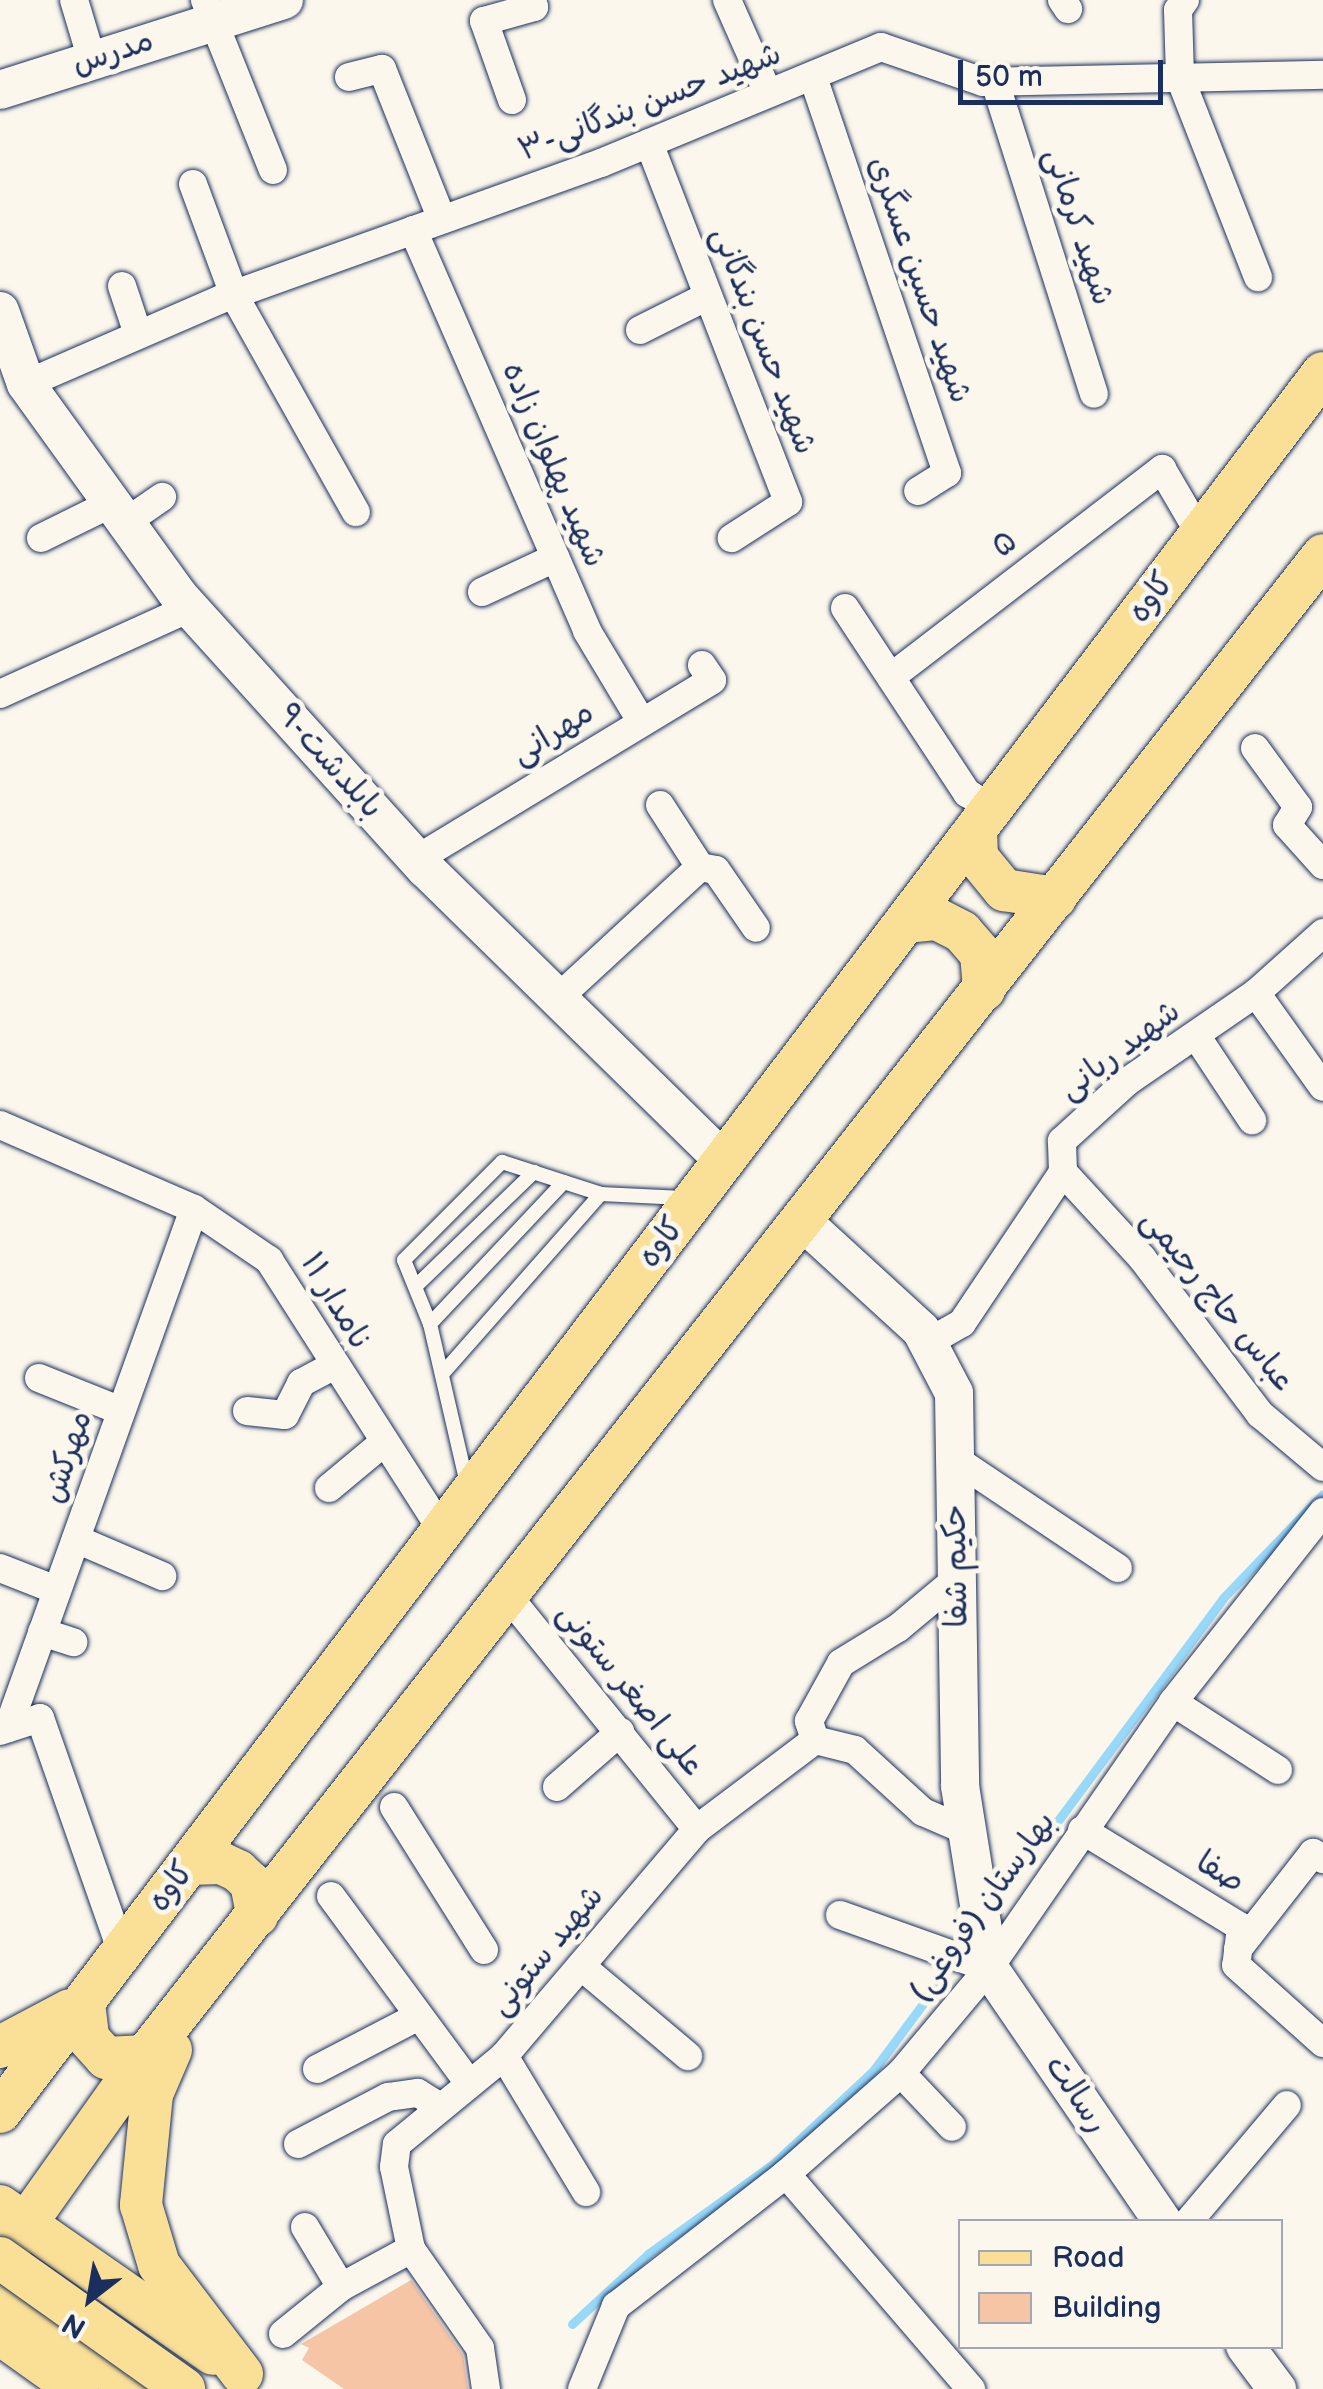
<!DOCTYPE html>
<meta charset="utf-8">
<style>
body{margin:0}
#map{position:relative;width:1323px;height:2389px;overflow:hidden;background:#fbf7ec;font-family:"Balsamiq Sans","Playpen Sans Arabic",sans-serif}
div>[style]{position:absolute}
.stream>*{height:9px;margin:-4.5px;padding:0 4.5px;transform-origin:4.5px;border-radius:4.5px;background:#98d8f9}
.building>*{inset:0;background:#f6c5a6}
.roads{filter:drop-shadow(0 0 2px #1b2f5e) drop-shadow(0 0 2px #1b2f5e)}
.lane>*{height:14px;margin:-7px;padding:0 7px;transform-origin:7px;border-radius:7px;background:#fbf7ec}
.street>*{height:28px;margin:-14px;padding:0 14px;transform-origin:14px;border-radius:14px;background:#fbf7ec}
.secondary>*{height:38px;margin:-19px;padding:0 19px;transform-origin:19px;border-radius:19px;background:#fbf7ec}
.primary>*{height:42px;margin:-21px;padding:0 21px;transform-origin:21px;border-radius:21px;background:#fadf96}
.bridges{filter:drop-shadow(0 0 2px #1b2f5e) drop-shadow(0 0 2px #1b2f5e)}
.primary-bridge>*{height:42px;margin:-21px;padding:0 21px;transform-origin:21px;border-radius:21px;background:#fadf96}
span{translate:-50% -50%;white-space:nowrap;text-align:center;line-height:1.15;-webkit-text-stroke:10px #fbf7ec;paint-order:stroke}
.street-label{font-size:32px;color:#1b2f5e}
.legend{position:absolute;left:958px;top:2219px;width:325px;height:130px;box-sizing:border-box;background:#fbf7ec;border:2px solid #a1a7b3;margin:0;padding:12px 18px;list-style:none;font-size:30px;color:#1b2f5e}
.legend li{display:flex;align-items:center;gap:20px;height:50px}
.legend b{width:50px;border:2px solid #a1a7b3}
.north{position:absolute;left:40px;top:2249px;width:100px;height:100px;-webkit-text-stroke:8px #fbf7ec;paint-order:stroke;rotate:211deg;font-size:28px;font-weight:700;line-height:40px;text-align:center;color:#1b2f5e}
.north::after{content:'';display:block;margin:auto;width:35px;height:45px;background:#1b2f5e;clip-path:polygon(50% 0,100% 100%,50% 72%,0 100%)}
.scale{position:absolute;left:958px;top:60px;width:205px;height:45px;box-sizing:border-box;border:5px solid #1b2f5e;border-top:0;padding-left:12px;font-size:30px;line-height:35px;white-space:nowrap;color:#1b2f5e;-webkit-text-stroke:8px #fbf7ec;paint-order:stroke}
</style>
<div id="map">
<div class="stream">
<div style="left:1048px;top:1834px;width:294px;rotate:-53.4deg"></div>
<div style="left:1223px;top:1598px;width:144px;rotate:-46.1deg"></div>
<div style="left:572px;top:2324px;width:103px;rotate:-42.6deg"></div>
<div style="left:648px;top:2254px;width:155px;rotate:-35.8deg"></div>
<div style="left:774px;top:2163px;width:135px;rotate:-42.9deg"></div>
<div style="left:873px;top:2071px;width:111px;rotate:-53.4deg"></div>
</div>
<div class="building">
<div style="clip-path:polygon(411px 2280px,463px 2355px,468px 2389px,344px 2389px,302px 2360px,309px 2348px,301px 2344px)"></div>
</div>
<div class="roads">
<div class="lane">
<div style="left:417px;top:1285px;width:163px;rotate:-44deg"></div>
<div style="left:430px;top:1324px;width:195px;rotate:-46.7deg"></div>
<div style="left:443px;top:1373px;width:239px;rotate:-48.6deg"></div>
<div style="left:467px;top:1484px;width:164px;rotate:-103deg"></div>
<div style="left:430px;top:1324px;width:69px;rotate:-112.1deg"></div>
<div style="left:404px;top:1260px;width:139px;rotate:-45deg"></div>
<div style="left:502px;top:1162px;width:104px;rotate:17.9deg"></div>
<div style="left:601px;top:1194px;width:82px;rotate:2.8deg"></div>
</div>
<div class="street">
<div style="left:74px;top:0;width:63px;rotate:73.3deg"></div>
<div style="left:205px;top:0;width:183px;rotate:68.2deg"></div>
<div style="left:727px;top:0;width:102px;rotate:66.2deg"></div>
<div style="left:1062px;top:0;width:11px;rotate:56deg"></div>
<div style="left:1185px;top:0;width:12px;rotate:125deg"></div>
<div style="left:1178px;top:10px;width:68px;rotate:88.3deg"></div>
<div style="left:1180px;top:78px;width:214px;rotate:68.6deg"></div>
<div style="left:349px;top:77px;width:34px;rotate:-14deg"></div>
<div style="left:382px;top:69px;width:162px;rotate:68.3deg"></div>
<div style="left:813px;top:77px;width:418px;rotate:71.3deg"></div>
<div style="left:947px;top:473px;width:34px;rotate:148deg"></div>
<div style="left:995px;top:82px;width:327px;rotate:72.4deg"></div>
<div style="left:512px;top:100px;width:84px;rotate:-109.5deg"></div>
<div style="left:484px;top:21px;width:52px;rotate:-15.6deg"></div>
<div style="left:534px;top:7px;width:7px;rotate:-106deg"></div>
<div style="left:649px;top:143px;width:385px;rotate:68.8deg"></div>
<div style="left:788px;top:502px;width:67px;rotate:147.3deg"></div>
<div style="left:193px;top:184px;width:118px;rotate:69.7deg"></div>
<div style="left:234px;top:295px;width:249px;rotate:60.7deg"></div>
<div style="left:413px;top:230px;width:437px;rotate:66.5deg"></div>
<div style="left:587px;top:631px;width:105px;rotate:59deg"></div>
<div style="left:122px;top:286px;width:51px;rotate:71.6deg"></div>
<div style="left:640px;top:330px;width:76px;rotate:-26.6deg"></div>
<div style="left:26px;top:384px;width:216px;rotate:-23.5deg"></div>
<div style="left:224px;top:298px;width:400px;rotate:-19.7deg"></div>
<div style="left:601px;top:163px;width:303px;rotate:-22.5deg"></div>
<div style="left:881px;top:47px;width:108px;rotate:18.9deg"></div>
<div style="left:983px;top:82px;width:340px;rotate:-1.2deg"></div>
<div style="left:126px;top:522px;width:44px;rotate:-34.8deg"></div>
<div style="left:41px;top:538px;width:79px;rotate:-26.2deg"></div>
<div style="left:482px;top:592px;width:81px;rotate:-25deg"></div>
<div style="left:845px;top:608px;width:222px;rotate:56.6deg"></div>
<div style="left:967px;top:793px;width:29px;rotate:31deg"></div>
<div style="left:891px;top:677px;width:342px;rotate:-37.5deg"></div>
<div style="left:1162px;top:469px;width:75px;rotate:59.7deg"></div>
<div style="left:0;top:694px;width:209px;rotate:-24.4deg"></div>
<div style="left:1255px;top:748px;width:73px;rotate:53.9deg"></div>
<div style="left:1298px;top:807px;width:21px;rotate:121deg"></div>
<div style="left:1287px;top:825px;width:54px;rotate:48deg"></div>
<div style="left:660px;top:805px;width:74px;rotate:57.2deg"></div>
<div style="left:700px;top:867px;width:16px;rotate:11deg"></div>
<div style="left:716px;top:870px;width:70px;rotate:55.4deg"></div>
<div style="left:417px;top:859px;width:345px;rotate:-31.2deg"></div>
<div style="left:712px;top:680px;width:18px;rotate:-124deg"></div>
<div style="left:1256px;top:993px;width:115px;rotate:54.5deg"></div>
<div style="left:558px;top:998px;width:193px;rotate:-42.7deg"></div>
<div style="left:1197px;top:1037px;width:100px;rotate:56.5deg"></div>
<div style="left:0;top:1125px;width:211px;rotate:23.4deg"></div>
<div style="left:194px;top:1209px;width:91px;rotate:34.2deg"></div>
<div style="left:269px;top:1260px;width:322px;rotate:57.4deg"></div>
<div style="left:1063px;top:1172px;width:117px;rotate:47.4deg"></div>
<div style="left:1142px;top:1258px;width:196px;rotate:52.9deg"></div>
<div style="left:1260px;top:1414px;width:82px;rotate:40.1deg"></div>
<div style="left:927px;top:1343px;width:40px;rotate:-29.7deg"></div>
<div style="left:962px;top:1323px;width:182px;rotate:-56.2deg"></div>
<div style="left:1063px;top:1172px;width:31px;rotate:-92deg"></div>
<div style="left:1062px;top:1141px;width:89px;rotate:-42.3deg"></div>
<div style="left:1128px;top:1081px;width:155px;rotate:-34.5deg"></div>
<div style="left:1256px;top:993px;width:90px;rotate:-41.8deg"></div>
<div style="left:39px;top:1378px;width:88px;rotate:21.9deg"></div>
<div style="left:247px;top:1411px;width:38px;rotate:6deg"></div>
<div style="left:285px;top:1415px;width:36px;rotate:-63deg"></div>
<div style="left:301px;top:1383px;width:36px;rotate:-28deg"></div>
<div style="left:955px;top:1459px;width:196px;rotate:33.8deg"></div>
<div style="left:329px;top:1488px;width:70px;rotate:-39.8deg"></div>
<div style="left:76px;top:1539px;width:94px;rotate:23.3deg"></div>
<div style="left:0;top:1568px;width:60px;rotate:21.4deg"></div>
<div style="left:508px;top:1596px;width:300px;rotate:51deg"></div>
<div style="left:42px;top:1632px;width:33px;rotate:18deg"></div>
<div style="left:1173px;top:1702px;width:125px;rotate:32.9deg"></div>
<div style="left:8px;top:1728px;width:551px;rotate:-70.28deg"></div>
<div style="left:0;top:1731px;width:42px;rotate:-18deg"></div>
<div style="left:40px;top:1718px;width:248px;rotate:70.7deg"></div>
<div style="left:815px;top:1740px;width:20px;rotate:-108deg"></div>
<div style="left:809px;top:1721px;width:66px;rotate:-61.1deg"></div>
<div style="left:841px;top:1663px;width:67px;rotate:-31.6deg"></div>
<div style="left:898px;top:1628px;width:78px;rotate:-39.8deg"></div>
<div style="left:557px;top:1787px;width:84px;rotate:-41.1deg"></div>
<div style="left:394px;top:1807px;width:169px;rotate:57.8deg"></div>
<div style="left:1082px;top:1830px;width:186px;rotate:31.4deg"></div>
<div style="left:1241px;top:1927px;width:38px;rotate:97deg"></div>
<div style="left:1236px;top:1965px;width:117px;rotate:41.9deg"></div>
<div style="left:331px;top:1896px;width:231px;rotate:53.6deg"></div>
<div style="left:840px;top:1915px;width:158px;rotate:19.6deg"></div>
<div style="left:1238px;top:1949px;width:122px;rotate:-52deg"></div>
<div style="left:1313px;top:1853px;width:12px;rotate:31deg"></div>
<div style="left:581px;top:1966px;width:140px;rotate:40.1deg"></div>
<div style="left:504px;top:2056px;width:159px;rotate:58.9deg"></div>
<div style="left:317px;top:2069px;width:113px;rotate:-27.5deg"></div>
<div style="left:901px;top:2073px;width:74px;rotate:46.6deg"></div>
<div style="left:298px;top:2144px;width:102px;rotate:-27.6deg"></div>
<div style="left:388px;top:2097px;width:30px;rotate:-8deg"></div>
<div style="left:418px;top:2093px;width:25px;rotate:32deg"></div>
<div style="left:786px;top:2174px;width:284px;rotate:49.3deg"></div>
<div style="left:1188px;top:2222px;width:153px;rotate:-49.8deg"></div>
<div style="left:305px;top:2227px;width:70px;rotate:59deg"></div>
<div style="left:283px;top:2334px;width:75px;rotate:-39deg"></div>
<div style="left:341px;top:2287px;width:80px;rotate:-28.5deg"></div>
<div style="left:486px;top:2389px;width:41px;rotate:-98.3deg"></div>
<div style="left:480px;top:2348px;width:121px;rotate:-124.9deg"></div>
<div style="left:411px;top:2249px;width:84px;rotate:-101.7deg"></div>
<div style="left:394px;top:2167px;width:23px;rotate:-83deg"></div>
<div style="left:397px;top:2144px;width:139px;rotate:-39.4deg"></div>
<div style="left:504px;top:2056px;width:298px;rotate:-49.6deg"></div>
<div style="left:697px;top:1829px;width:148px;rotate:-37deg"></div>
<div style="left:815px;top:1740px;width:41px;rotate:14deg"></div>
<div style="left:855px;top:1750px;width:92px;rotate:42.4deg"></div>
<div style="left:923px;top:1812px;width:46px;rotate:23.2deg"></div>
<div style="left:582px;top:2389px;width:90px;rotate:-67.7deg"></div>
<div style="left:616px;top:2306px;width:215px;rotate:-37.8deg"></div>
<div style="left:786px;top:2174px;width:153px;rotate:-41.3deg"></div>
<div style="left:901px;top:2073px;width:137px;rotate:-50deg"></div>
<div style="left:989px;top:1968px;width:323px;rotate:-55.3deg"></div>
<div style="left:1173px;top:1702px;width:242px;rotate:-51.7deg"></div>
</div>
<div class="secondary">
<div style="left:0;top:90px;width:298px;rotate:-17.6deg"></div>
<div style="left:0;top:311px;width:77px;rotate:70.4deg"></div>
<div style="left:26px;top:384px;width:261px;rotate:54.2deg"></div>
<div style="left:179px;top:596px;width:368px;rotate:47.9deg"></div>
<div style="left:426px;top:869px;width:417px;rotate:44.4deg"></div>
<div style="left:803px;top:1222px;width:160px;rotate:42.5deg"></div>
<div style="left:921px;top:1330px;width:71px;rotate:62.4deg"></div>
<div style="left:954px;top:1393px;width:393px;rotate:89.1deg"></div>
<div style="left:960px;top:1786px;width:184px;rotate:80.9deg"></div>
<div style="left:989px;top:1968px;width:308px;rotate:55.6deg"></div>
<div style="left:1245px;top:2346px;width:54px;rotate:53.3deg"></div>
</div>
<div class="primary">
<div style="left:976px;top:829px;width:28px;rotate:88deg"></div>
<div style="left:977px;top:857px;width:43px;rotate:50.7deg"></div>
<div style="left:1004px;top:890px;width:52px;rotate:8.9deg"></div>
<div style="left:906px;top:922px;width:31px;rotate:-6deg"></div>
<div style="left:937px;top:919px;width:28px;rotate:27deg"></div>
<div style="left:962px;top:932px;width:29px;rotate:49deg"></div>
<div style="left:981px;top:954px;width:36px;rotate:85deg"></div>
<div style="left:190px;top:1864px;width:31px;rotate:-2deg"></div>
<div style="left:221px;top:1863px;width:19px;rotate:25deg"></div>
<div style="left:238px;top:1871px;width:18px;rotate:43deg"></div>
<div style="left:251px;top:1883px;width:33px;rotate:79deg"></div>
<div style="left:84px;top:2003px;width:35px;rotate:83deg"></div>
<div style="left:88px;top:2038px;width:27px;rotate:48deg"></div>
<div style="left:106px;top:2058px;width:39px;rotate:-3deg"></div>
<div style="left:0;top:2047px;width:79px;rotate:-27.9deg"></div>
<div style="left:171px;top:2050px;width:48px;rotate:113.4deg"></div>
<div style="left:152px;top:2094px;width:112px;rotate:95.7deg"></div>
<div style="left:141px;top:2205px;width:63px;rotate:73.3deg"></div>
<div style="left:159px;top:2265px;width:137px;rotate:52.7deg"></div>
<div style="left:0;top:2112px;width:2185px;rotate:-52.74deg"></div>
<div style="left:0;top:2206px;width:259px;rotate:34.8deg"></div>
<div style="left:0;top:2260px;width:250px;rotate:-54.6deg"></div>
<div style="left:145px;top:2056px;width:1908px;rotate:-51.87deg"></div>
<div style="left:0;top:2294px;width:165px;rotate:35.1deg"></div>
<div style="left:0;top:2334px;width:95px;rotate:35.5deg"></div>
</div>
</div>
<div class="bridges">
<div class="primary-bridge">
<div style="left:0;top:2258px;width:226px;rotate:35.4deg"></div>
</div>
</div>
<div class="street-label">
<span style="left:113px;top:53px;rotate:-18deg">مدرس</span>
<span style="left:650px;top:103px;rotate:-21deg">۳-شهید حسن بندگانی</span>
<span style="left:1078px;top:227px;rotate:72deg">شهید کرمانی</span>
<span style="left:919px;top:280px;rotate:71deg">شهید حسین عسگری</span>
<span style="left:763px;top:341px;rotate:69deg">شهید حسن بندگانی</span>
<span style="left:553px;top:465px;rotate:67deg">شهید پهلوان زاده</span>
<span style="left:1005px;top:545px;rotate:-38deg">۵</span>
<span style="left:1152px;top:598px;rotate:-53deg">کاوه</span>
<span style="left:553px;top:734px;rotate:-32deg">مهرانی</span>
<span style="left:329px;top:762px;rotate:48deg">۹-بابلدشت</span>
<span style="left:1120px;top:1051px;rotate:-37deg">شهید ربانی</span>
<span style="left:662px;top:1243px;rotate:-53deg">کاوه</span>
<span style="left:1217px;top:1301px;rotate:51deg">عباس حاج رحیمی</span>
<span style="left:335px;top:1302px;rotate:59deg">۱۱ نامدار</span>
<span style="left:68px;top:1457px;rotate:-71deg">مهرکش</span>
<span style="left:957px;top:1566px;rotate:-91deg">حکیم شفا</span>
<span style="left:630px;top:1690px;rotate:51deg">علی اصغر ستونی</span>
<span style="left:1220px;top:1873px;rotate:31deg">صفا</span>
<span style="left:172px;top:1887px;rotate:-53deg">کاوه</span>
<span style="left:983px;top:1907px;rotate:-54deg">بهارستان (فروغی)</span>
<span style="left:547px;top:1951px;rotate:-50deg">شهید ستونی</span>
<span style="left:1076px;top:2095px;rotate:56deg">رسالت</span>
</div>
<ul class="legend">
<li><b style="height:12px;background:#fadf96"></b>Road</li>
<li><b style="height:28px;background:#f6c5a6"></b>Building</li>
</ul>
<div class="north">N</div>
<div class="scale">50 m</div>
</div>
